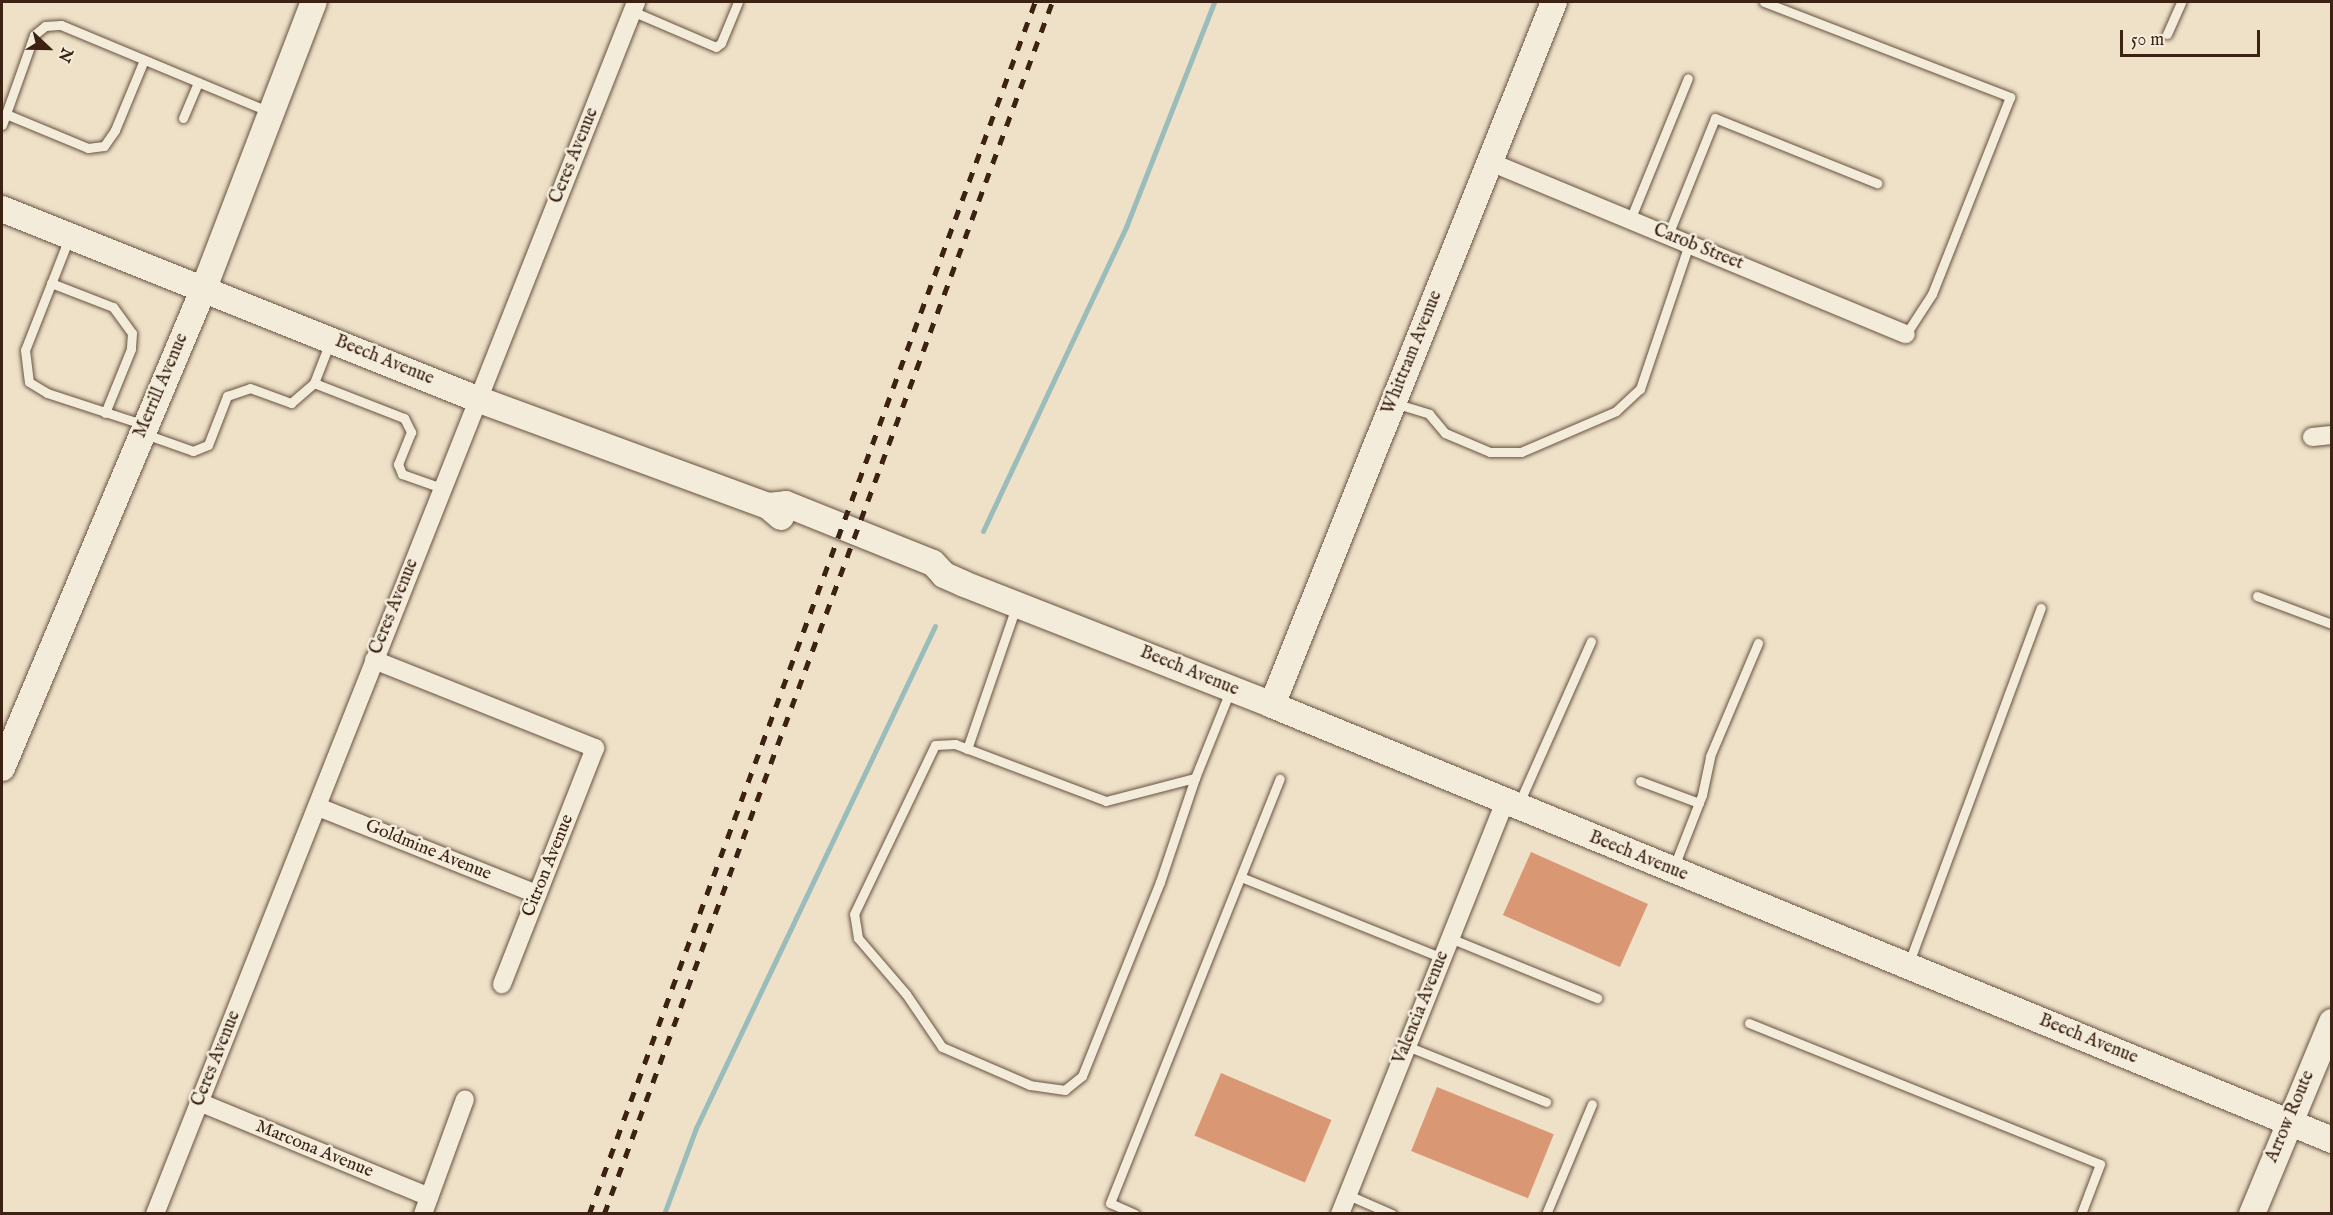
<!DOCTYPE html>
<style>
body{margin:0}
#map{position:relative;width:2333px;height:1215px;overflow:hidden;background:#eee1c8;font-family:"IM FELL English",serif}
div>[style]{position:absolute}
.stream>*{height:5px;margin:-2.5px;padding:0 2.5px;transform-origin:2.5px;border-radius:2.5px;background:#9abcba}
.building>*{inset:0;background:#d99773;transform-origin:0 0}
.roads{filter:drop-shadow(0 0 2px #685240) drop-shadow(0 0 2px #685240)}
.lane>*{height:9px;margin:-4.5px;padding:0 4.5px;transform-origin:4.5px;border-radius:4.5px;background:#f4ecdb}
.street>*{height:18px;margin:-9px;padding:0 9px;transform-origin:9px;border-radius:9px;background:#f4ecdb}
.secondary>*{height:26px;margin:-13px;padding:0 13px;transform-origin:13px;border-radius:13px;background:#f4ecdb}
.rail>*{height:4.5px;margin-top:-2.25px;transform-origin:0;background:repeating-linear-gradient(90deg,#3b2212 0 10px,transparent 0 20px)}
span{translate:-50% -50%;white-space:nowrap;text-align:center;line-height:1.15;-webkit-text-stroke:5px #f4ecdb;paint-order:stroke}
.street-label{font-size:18px;color:#3b2212}
.frame{position:absolute;inset:0;border:3px solid #3b2212;pointer-events:none}
.north{position:absolute;left:18px;top:18px;width:60px;height:60px;-webkit-text-stroke:4px #f4ecdb;paint-order:stroke;rotate:112deg;font-size:16px;font-weight:700;line-height:24px;text-align:center;color:#3b2212}
.north::after{content:'';display:block;margin:auto;width:21px;height:27px;background:#3b2212;clip-path:polygon(50% 0,100% 100%,50% 72%,0 100%)}
.scale{position:absolute;left:2120px;top:30px;width:140px;height:27px;box-sizing:border-box;border:3px solid #3b2212;border-top:0;padding-left:8px;font-size:18px;line-height:21px;white-space:nowrap;color:#3b2212;-webkit-text-stroke:4px #f4ecdb;paint-order:stroke}
</style>
<div id="map">
<div class="stream">
<div style="left:983px;top:531px;width:336px;rotate:-64.8deg"></div>
<div style="left:1126px;top:227px;width:242px;rotate:-68.6deg"></div>
<div style="left:664px;top:1214px;width:92px;rotate:-69.6deg"></div>
<div style="left:696px;top:1128px;width:556px;rotate:-64.54deg"></div>
</div>
<div class="building">
<div style="left:1531px;top:852px;width:128px;height:69px;rotate:24deg"></div>
<div style="left:1221px;top:1073px;width:120px;height:68px;rotate:23deg"></div>
<div style="left:1437px;top:1087px;width:126px;height:69px;rotate:22deg"></div>
</div>
<div class="roads">
<div class="lane">
<div style="left:1764px;top:2px;width:264px;rotate:21.1deg"></div>
<div style="left:2010px;top:97px;width:212px;rotate:111.6deg"></div>
<div style="left:1932px;top:294px;width:48px;rotate:123deg"></div>
<div style="left:632px;top:11px;width:91px;rotate:23.2deg"></div>
<div style="left:716px;top:47px;width:6px;rotate:-39deg"></div>
<div style="left:721px;top:43px;width:44px;rotate:-67.5deg"></div>
<div style="left:2167px;top:34px;width:35px;rotate:-66deg"></div>
<div style="left:6px;top:114px;width:89px;rotate:22.5deg"></div>
<div style="left:88px;top:148px;width:16px;rotate:-7deg"></div>
<div style="left:104px;top:146px;width:19px;rotate:-55deg"></div>
<div style="left:115px;top:130px;width:76px;rotate:-67.5deg"></div>
<div style="left:183px;top:118px;width:39px;rotate:-67deg"></div>
<div style="left:2px;top:125px;width:96px;rotate:-70.4deg"></div>
<div style="left:34px;top:35px;width:14px;rotate:-39deg"></div>
<div style="left:45px;top:26px;width:16px;rotate:-4deg"></div>
<div style="left:61px;top:25px;width:226px;rotate:22.6deg"></div>
<div style="left:1630px;top:220px;width:153px;rotate:-67.8deg"></div>
<div style="left:1668px;top:235px;width:126px;rotate:-68.1deg"></div>
<div style="left:1715px;top:118px;width:175px;rotate:21.9deg"></div>
<div style="left:69px;top:238px;width:120px;rotate:111.4deg"></div>
<div style="left:25px;top:350px;width:32px;rotate:83deg"></div>
<div style="left:29px;top:382px;width:21px;rotate:31deg"></div>
<div style="left:47px;top:393px;width:103px;rotate:18.1deg"></div>
<div style="left:51px;top:283px;width:66px;rotate:21.2deg"></div>
<div style="left:113px;top:307px;width:32px;rotate:54deg"></div>
<div style="left:132px;top:333px;width:16px;rotate:94deg"></div>
<div style="left:131px;top:349px;width:69px;rotate:112.1deg"></div>
<div style="left:314px;top:383px;width:97px;rotate:21.3deg"></div>
<div style="left:404px;top:418px;width:16px;rotate:63deg"></div>
<div style="left:411px;top:432px;width:35px;rotate:112deg"></div>
<div style="left:398px;top:464px;width:11px;rotate:68deg"></div>
<div style="left:402px;top:474px;width:42px;rotate:19.3deg"></div>
<div style="left:1394px;top:403px;width:37px;rotate:17deg"></div>
<div style="left:1429px;top:414px;width:25px;rotate:50deg"></div>
<div style="left:1445px;top:433px;width:49px;rotate:22.9deg"></div>
<div style="left:1490px;top:452px;width:31px"></div>
<div style="left:1521px;top:452px;width:103px;rotate:-23.3deg"></div>
<div style="left:1616px;top:411px;width:33px;rotate:-43deg"></div>
<div style="left:1640px;top:389px;width:153px;rotate:-71.3deg"></div>
<div style="left:145px;top:434px;width:51px;rotate:19.5deg"></div>
<div style="left:193px;top:451px;width:16px;rotate:-22deg"></div>
<div style="left:208px;top:445px;width:53px;rotate:-68.8deg"></div>
<div style="left:227px;top:396px;width:24px;rotate:-19deg"></div>
<div style="left:250px;top:388px;width:44px;rotate:20.1deg"></div>
<div style="left:291px;top:403px;width:30px;rotate:-41deg"></div>
<div style="left:314px;top:383px;width:44px;rotate:-68.7deg"></div>
<div style="left:2257px;top:596px;width:80px;rotate:20.5deg"></div>
<div style="left:967px;top:749px;width:150px;rotate:-71deg"></div>
<div style="left:1195px;top:778px;width:110px;rotate:108.6deg"></div>
<div style="left:1160px;top:882px;width:209px;rotate:111.9deg"></div>
<div style="left:1082px;top:1076px;width:22px;rotate:141deg"></div>
<div style="left:1065px;top:1090px;width:35px;rotate:-172deg"></div>
<div style="left:1030px;top:1085px;width:96px;rotate:-156.6deg"></div>
<div style="left:942px;top:1047px;width:64px;rotate:-124.2deg"></div>
<div style="left:906px;top:994px;width:74px;rotate:-130.6deg"></div>
<div style="left:858px;top:938px;width:24px;rotate:-99deg"></div>
<div style="left:854px;top:914px;width:187px;rotate:-64.4deg"></div>
<div style="left:935px;top:745px;width:20px;rotate:-3deg"></div>
<div style="left:955px;top:744px;width:161px;rotate:20.7deg"></div>
<div style="left:1106px;top:801px;width:92px;rotate:-14.5deg"></div>
<div style="left:1195px;top:778px;width:94px;rotate:-68.1deg"></div>
<div style="left:1640px;top:781px;width:63px;rotate:20.4deg"></div>
<div style="left:1519px;top:803px;width:177px;rotate:-66deg"></div>
<div style="left:1673px;top:869px;width:79px;rotate:-68.6deg"></div>
<div style="left:1702px;top:795px;width:40px;rotate:-78deg"></div>
<div style="left:1710px;top:756px;width:123px;rotate:-67deg"></div>
<div style="left:1241px;top:877px;width:217px;rotate:21.9deg"></div>
<div style="left:1450px;top:938px;width:159px;rotate:22.2deg"></div>
<div style="left:1908px;top:965px;width:381px;rotate:-69.6deg"></div>
<div style="left:1749px;top:1023px;width:378px;rotate:21.9deg"></div>
<div style="left:2100px;top:1164px;width:53px;rotate:110.8deg"></div>
<div style="left:1407px;top:1046px;width:150px;rotate:21.9deg"></div>
<div style="left:1348px;top:1195px;width:48px;rotate:23.4deg"></div>
<div style="left:1135px;top:1214px;width:27px;rotate:-156deg"></div>
<div style="left:1110px;top:1203px;width:457px;rotate:-68.2deg"></div>
<div style="left:1546px;top:1214px;width:119px;rotate:-67.3deg"></div>
</div>
<div class="street">
<div style="left:1490px;top:162px;width:450px;rotate:22.5deg"></div>
<div style="left:2312px;top:437px;width:20px;rotate:-6deg"></div>
<div style="left:374px;top:660px;width:238px;rotate:21.7deg"></div>
<div style="left:595px;top:748px;width:254px;rotate:111.5deg"></div>
<div style="left:318px;top:807px;width:236px;rotate:21.7deg"></div>
<div style="left:199px;top:1102px;width:249px;rotate:22.4deg"></div>
<div style="left:155px;top:1214px;width:1304px;rotate:-68.35deg"></div>
<div style="left:423px;top:1214px;width:122px;rotate:-69.9deg"></div>
<div style="left:1340px;top:1214px;width:443px;rotate:-68.2deg"></div>
</div>
<div class="secondary">
<div style="left:2px;top:209px;width:512px;rotate:21.8deg"></div>
<div style="left:477px;top:399px;width:310px;rotate:20.2deg"></div>
<div style="left:768px;top:506px;width:17px;rotate:40deg"></div>
<div style="left:768px;top:506px;width:18px;rotate:-6deg"></div>
<div style="left:786px;top:504px;width:158px;rotate:21.9deg"></div>
<div style="left:933px;top:563px;width:16px;rotate:47deg"></div>
<div style="left:944px;top:575px;width:22px;rotate:24deg"></div>
<div style="left:964px;top:584px;width:331px;rotate:21.4deg"></div>
<div style="left:1272px;top:705px;width:1146px;rotate:22.31deg"></div>
<div style="left:1272px;top:705px;width:757px;rotate:-68.14deg"></div>
<div style="left:2px;top:768px;width:521px;rotate:-67.18deg"></div>
<div style="left:204px;top:288px;width:306px;rotate:-69deg"></div>
<div style="left:2252px;top:1214px;width:208px;rotate:-67.4deg"></div>
</div>
</div>
<div class="rail">
<div style="left:589px;top:1214px;width:1291px;rotate:-69.8deg"></div>
<div style="left:604px;top:1214px;width:1292px;rotate:-69.71deg"></div>
</div>
<div class="street-label">
<span style="left:575px;top:156px;rotate:-68deg">Ceres Avenue</span>
<span style="left:1698px;top:248px;rotate:22deg">Carob Street</span>
<span style="left:1413px;top:353px;rotate:-68deg">Whittram Avenue</span>
<span style="left:384px;top:361px;rotate:22deg">Beech Avenue</span>
<span style="left:162px;top:386px;rotate:-67deg">Merrill Avenue</span>
<span style="left:395px;top:607px;rotate:-68deg">Ceres Avenue</span>
<span style="left:1189px;top:672px;rotate:22deg">Beech Avenue</span>
<span style="left:428px;top:851px;rotate:22deg">Goldmine Avenue</span>
<span style="left:1638px;top:857px;rotate:22deg">Beech Avenue</span>
<span style="left:549px;top:866px;rotate:-68deg">Citron Avenue</span>
<span style="left:1422px;top:1008px;rotate:-68deg">Valencia Avenue</span>
<span style="left:2088px;top:1040px;rotate:22deg">Beech Avenue</span>
<span style="left:217px;top:1059px;rotate:-68deg">Ceres Avenue</span>
<span style="left:2291px;top:1117px;rotate:-67deg">Arrow Route</span>
<span style="left:314px;top:1150px;rotate:22deg">Marcona Avenue</span>
</div>
<div class="frame"></div>
<div class="north">N</div>
<div class="scale">50 m</div>
</div>
